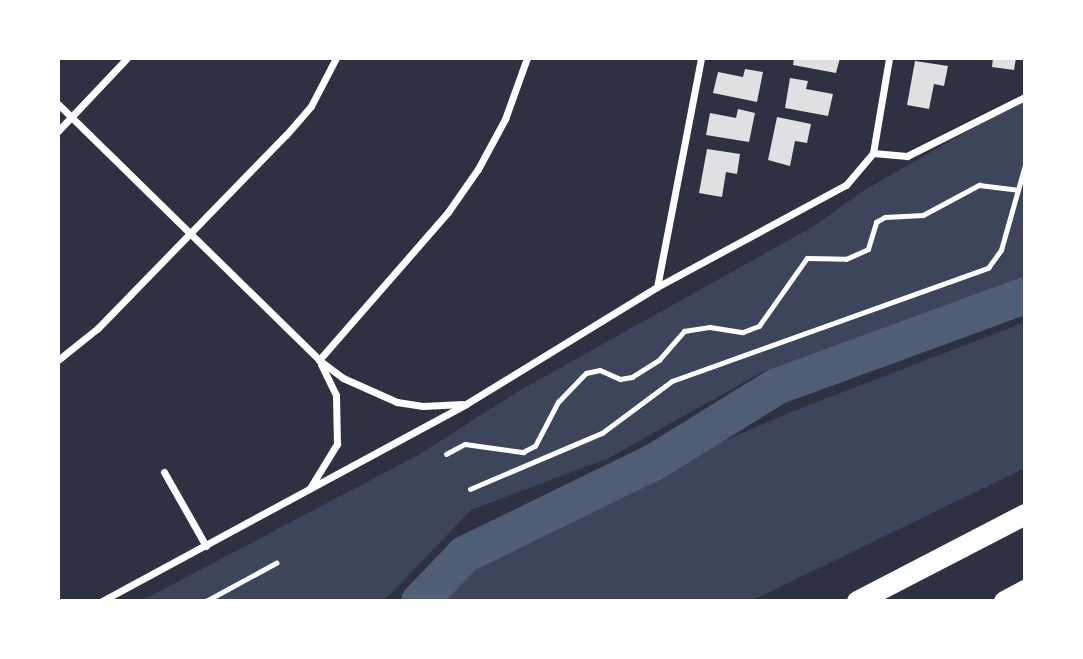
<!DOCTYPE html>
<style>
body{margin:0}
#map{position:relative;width:1083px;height:659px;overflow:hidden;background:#2d3142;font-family:"Titillium Web",sans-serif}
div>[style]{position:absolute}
.green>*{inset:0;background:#3c4559}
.canal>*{height:37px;margin:-18.5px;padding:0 18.5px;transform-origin:18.5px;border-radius:18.5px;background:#4f5d75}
.building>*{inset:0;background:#e0e0e3}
.path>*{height:4.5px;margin:-2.25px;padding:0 2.25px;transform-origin:2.25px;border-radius:2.25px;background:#fff}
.minor>*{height:7px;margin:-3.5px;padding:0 3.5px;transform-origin:3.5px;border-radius:3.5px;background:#fff}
.motorway>*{height:21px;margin:-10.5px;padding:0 10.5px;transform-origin:10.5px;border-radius:10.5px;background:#fff}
span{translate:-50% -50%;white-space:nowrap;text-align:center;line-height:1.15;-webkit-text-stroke:5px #fff;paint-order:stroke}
.frame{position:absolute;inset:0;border:60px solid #fff;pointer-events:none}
</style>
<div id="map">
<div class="green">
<div style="clip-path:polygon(1025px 98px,1025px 278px,762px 372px,609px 458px,471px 510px,384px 601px,141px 601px,420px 454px,517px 392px,814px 226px,863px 191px)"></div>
<div style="clip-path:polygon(1025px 322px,1025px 468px,751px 601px,422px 601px,498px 537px,796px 410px)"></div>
</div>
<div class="canal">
<div style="left:419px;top:601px;width:65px;rotate:-46.2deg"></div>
<div style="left:464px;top:554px;width:210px;rotate:-26deg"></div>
<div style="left:653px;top:462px;width:145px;rotate:-31.7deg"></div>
<div style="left:776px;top:386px;width:265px;rotate:-20.1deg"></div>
</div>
<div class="building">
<div style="clip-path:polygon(794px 58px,840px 58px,836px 73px,793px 65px)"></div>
<div style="clip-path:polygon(993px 58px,1016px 58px,1014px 70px,992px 67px)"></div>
<div style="clip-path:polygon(915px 61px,948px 66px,944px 86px,934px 84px,929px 109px,907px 105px)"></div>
<div style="clip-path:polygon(745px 69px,763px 72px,757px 102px,713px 93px,718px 72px,743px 77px)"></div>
<div style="clip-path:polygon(790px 78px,808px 81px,806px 89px,833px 94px,828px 116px,785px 108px)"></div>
<div style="clip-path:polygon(738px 109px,755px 113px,749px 142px,706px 135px,710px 113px,736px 118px)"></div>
<div style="clip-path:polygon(777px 117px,811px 124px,807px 143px,795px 141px,790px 166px,768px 160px)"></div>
<div style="clip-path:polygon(707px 149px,740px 154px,737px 174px,726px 172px,722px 197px,699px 193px)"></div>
</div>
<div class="path">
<div style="left:446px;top:454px;width:21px;rotate:-28deg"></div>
<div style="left:465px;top:444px;width:59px;rotate:7.9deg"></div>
<div style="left:523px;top:452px;width:13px;rotate:-27deg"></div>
<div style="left:535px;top:446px;width:50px;rotate:-62.4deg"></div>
<div style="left:558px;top:402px;width:40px;rotate:-46deg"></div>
<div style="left:586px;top:373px;width:14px;rotate:-12deg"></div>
<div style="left:600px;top:370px;width:22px;rotate:24deg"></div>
<div style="left:620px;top:379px;width:12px;rotate:-9deg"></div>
<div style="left:632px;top:377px;width:32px;rotate:-32deg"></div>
<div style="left:659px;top:360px;width:38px;rotate:-49deg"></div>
<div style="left:684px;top:331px;width:26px;rotate:-9deg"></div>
<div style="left:710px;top:327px;width:33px;rotate:9deg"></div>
<div style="left:743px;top:332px;width:17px;rotate:-21deg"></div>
<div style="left:759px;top:326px;width:83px;rotate:-54.8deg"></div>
<div style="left:807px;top:258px;width:39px;rotate:1deg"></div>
<div style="left:846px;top:259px;width:24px;rotate:-24deg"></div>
<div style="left:868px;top:249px;width:28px;rotate:-73deg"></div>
<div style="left:876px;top:222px;width:10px;rotate:-29deg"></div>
<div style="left:885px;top:217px;width:38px;rotate:-3deg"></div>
<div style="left:923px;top:215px;width:64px;rotate:-28.2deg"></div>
<div style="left:979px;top:185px;width:39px;rotate:7deg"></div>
<div style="left:470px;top:489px;width:143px;rotate:-23deg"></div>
<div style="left:602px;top:433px;width:87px;rotate:-36.6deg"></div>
<div style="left:672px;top:381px;width:336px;rotate:-19.7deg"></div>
<div style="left:988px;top:268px;width:22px;rotate:-54deg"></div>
<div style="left:1001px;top:250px;width:88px;rotate:-74.2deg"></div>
<div style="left:206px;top:601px;width:80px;rotate:-28.5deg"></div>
</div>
<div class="minor">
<div style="left:58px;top:104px;width:366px;rotate:44.4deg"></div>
<div style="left:319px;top:360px;width:30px;rotate:37deg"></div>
<div style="left:343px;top:378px;width:59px;rotate:24deg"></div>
<div style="left:397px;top:402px;width:26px;rotate:9deg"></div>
<div style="left:423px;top:406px;width:39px;rotate:-3deg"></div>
<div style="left:58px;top:131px;width:100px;rotate:-46.6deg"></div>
<div style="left:873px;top:153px;width:34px;rotate:5deg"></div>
<div style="left:907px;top:156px;width:132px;rotate:-26.6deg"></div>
<div style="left:657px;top:287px;width:233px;rotate:-79.1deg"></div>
<div style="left:58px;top:360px;width:51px;rotate:-38.7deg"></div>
<div style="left:98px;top:328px;width:269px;rotate:-45.8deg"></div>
<div style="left:286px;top:135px;width:38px;rotate:-49deg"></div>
<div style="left:311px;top:106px;width:54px;rotate:-62.5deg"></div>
<div style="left:319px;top:360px;width:196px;rotate:-48.9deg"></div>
<div style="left:448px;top:212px;width:52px;rotate:-55.1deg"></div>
<div style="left:478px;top:169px;width:57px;rotate:-61.6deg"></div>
<div style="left:505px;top:119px;width:65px;rotate:-70.2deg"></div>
<div style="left:164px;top:472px;width:85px;rotate:60.4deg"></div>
<div style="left:310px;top:488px;width:52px;rotate:-58.5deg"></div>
<div style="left:337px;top:444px;width:49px;rotate:-91.2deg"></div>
<div style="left:336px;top:395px;width:34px;rotate:-116deg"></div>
<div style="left:102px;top:601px;width:414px;rotate:-28.4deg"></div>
<div style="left:466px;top:404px;width:224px;rotate:-31.5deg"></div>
<div style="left:657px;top:287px;width:215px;rotate:-28.4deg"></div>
<div style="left:846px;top:185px;width:42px;rotate:-49.8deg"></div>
<div style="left:873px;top:153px;width:96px;rotate:-80.4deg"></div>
</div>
<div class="motorway">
<div style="left:857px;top:601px;width:189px;rotate:-27.4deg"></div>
<div style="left:1004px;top:601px;width:24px;rotate:-28deg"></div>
</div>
<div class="frame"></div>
</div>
